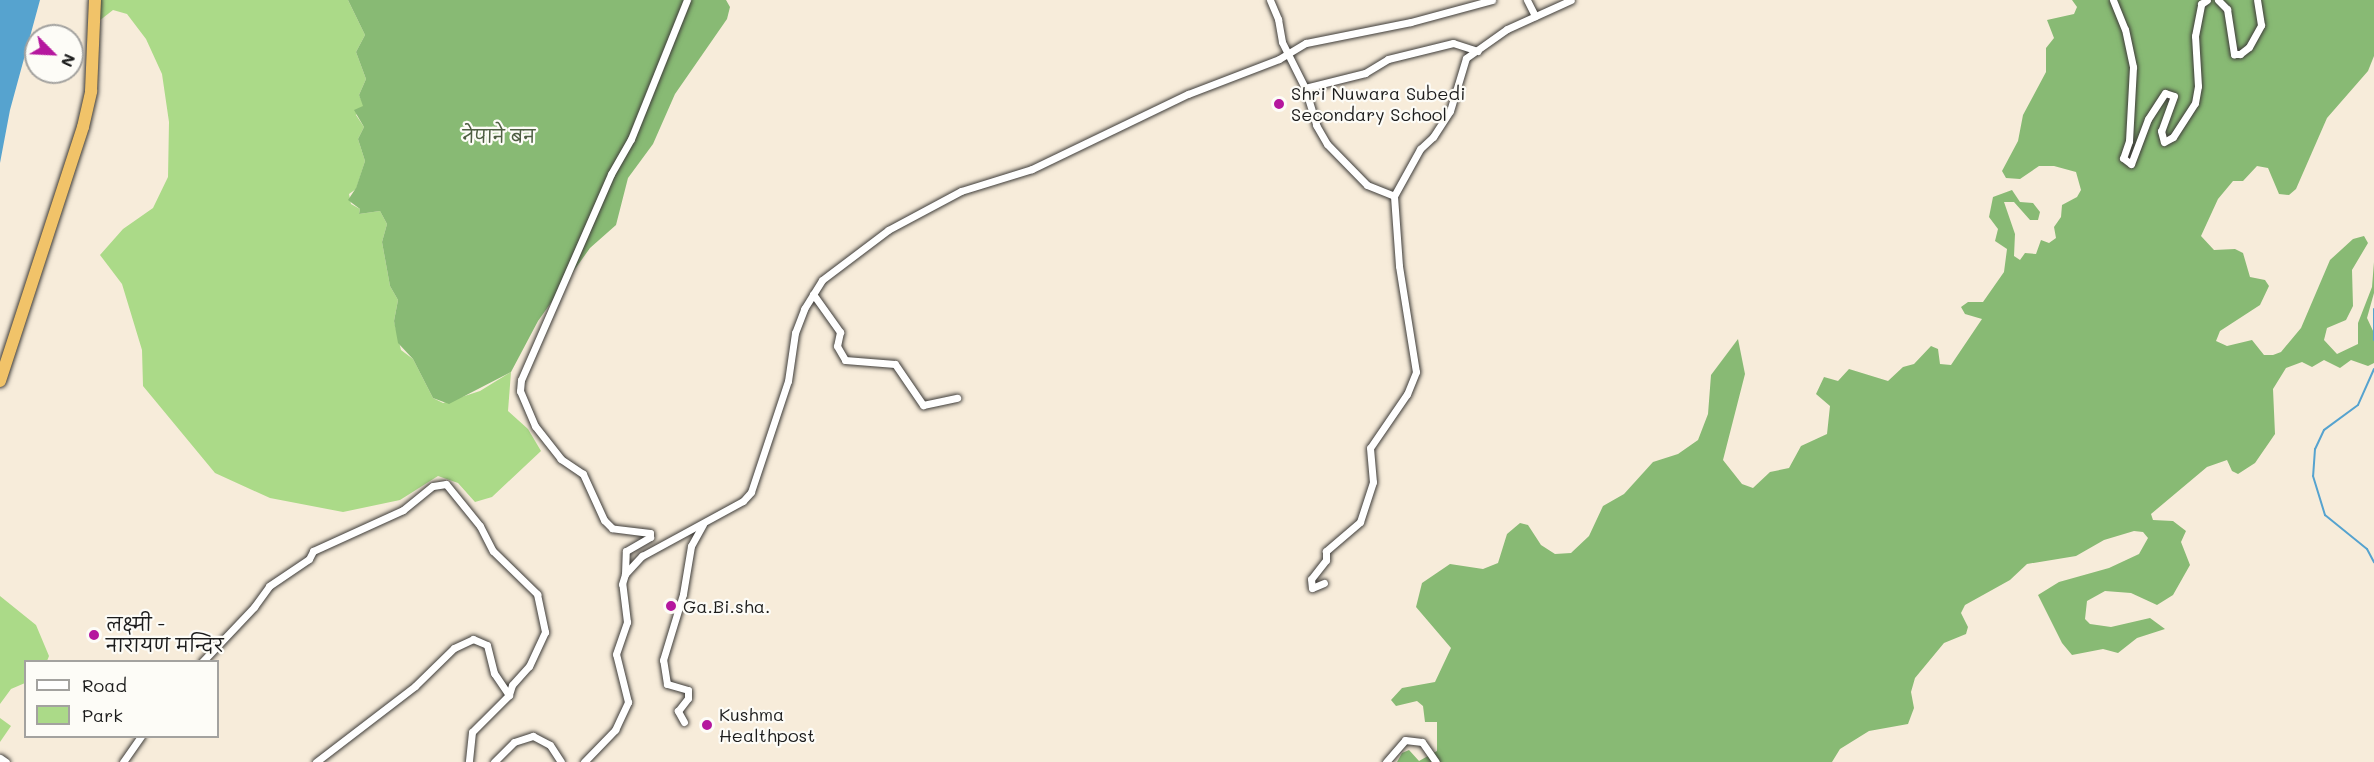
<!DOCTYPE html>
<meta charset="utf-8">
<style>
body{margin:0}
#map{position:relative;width:2374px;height:762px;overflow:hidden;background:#f7ecda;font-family:Mali,"Playpen Sans Deva",sans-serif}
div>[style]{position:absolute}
.green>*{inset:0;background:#abda88}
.forest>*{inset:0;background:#88ba74}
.water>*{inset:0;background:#56a3cf}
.stream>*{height:2px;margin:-1px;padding:0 1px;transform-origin:1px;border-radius:1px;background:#56a3cf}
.roads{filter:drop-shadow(0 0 2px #3d3b38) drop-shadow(0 0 2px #3d3b38)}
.street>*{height:7px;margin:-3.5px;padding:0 3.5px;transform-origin:3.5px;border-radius:3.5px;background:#fff}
.highway>*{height:12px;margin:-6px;padding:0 6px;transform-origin:6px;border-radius:6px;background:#f1c369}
.dots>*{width:16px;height:16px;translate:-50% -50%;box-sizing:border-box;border:3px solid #fdfcf7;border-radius:50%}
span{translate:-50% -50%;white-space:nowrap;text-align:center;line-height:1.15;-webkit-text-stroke:4.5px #fdfcf7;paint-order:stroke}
.poi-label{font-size:18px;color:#1c1c1c}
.left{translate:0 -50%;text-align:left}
.park-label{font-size:18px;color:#4e5e42}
.legend{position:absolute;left:24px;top:660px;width:195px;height:78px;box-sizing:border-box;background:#fdfcf7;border:2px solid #a3a29f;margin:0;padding:8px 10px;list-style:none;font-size:18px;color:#1c1c1c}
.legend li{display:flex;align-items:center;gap:12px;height:30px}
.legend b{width:30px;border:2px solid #a3a29f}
.north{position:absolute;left:24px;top:24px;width:60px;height:60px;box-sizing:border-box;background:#fdfcf7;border:2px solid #a3a29f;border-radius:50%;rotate:114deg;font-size:16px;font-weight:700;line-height:24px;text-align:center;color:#1c1c1c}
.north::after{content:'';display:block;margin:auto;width:21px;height:27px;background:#b5179e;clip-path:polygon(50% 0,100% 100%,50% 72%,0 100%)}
</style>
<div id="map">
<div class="green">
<div style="clip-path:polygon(101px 0,348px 0,365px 35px,356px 52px,366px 79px,359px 95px,364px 106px,356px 115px,364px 127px,358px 139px,365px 161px,356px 189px,349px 194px,351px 204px,360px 209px,359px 214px,380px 211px,387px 224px,382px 242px,390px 286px,398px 300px,394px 321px,401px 350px,413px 359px,433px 398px,443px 403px,480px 391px,511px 372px,508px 411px,528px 429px,541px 451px,492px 497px,475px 502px,458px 483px,438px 476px,400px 500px,343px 512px,270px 498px,215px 473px,143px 386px,142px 350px,122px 284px,100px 255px,123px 229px,153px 208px,168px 177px,169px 122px,162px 74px,146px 39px,127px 14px,113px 10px,99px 21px)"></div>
<div style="clip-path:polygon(0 596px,36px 625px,49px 656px,47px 661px,26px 662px,25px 683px,11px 689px,0 704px)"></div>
<div style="clip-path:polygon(0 718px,11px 726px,0 742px)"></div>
</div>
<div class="forest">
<div style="clip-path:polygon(348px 0,726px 0,730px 7px,727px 19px,675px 94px,653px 144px,628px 178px,616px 225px,590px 248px,538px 321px,511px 372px,449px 404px,433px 398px,413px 359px,398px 343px,394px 321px,398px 300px,390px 286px,382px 242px,387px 224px,380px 211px,359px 214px,360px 209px,348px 200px,356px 188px,365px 161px,358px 139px,364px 127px,354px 110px,363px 106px,359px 95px,366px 79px,356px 52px,365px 35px)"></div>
<div style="clip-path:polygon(2072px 0,2374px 0,2374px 56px,2368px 71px,2327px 118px,2296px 189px,2289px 195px,2279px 194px,2268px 168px,2257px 166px,2243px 181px,2233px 181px,2218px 199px,2201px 236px,2214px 250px,2235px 249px,2243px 253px,2250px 277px,2265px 280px,2269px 286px,2260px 305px,2220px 331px,2216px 341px,2227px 346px,2252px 340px,2264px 355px,2273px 355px,2281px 352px,2301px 328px,2330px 260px,2353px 239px,2364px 236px,2368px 243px,2352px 270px,2353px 306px,2346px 320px,2327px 328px,2324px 340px,2337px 354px,2358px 344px,2358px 323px,2372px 287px,2374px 262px,2374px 293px,2367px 318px,2374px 333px,2374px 363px,2368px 366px,2351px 360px,2340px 368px,2324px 360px,2312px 367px,2302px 362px,2286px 368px,2273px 389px,2275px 434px,2255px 463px,2238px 474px,2232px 471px,2227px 460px,2207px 467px,2151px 514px,2153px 520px,2173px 521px,2186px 531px,2181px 542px,2190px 565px,2173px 595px,2157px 605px,2131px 593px,2105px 591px,2087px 601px,2085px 619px,2090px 624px,2111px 627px,2150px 618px,2165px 629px,2137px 638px,2118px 653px,2103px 649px,2072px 655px,2062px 643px,2038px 595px,2059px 582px,2109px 568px,2139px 554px,2148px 538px,2143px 532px,2134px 531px,2104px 540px,2076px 556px,2027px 564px,2010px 580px,1965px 605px,1961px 613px,1968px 627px,1966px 634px,1944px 643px,1915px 678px,1911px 692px,1914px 708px,1908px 724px,1869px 731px,1840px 749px,1832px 762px,1397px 762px,1402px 753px,1409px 750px,1419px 761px,1437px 751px,1437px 722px,1425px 722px,1423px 706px,1417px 701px,1396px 706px,1391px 700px,1402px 688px,1435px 682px,1451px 648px,1416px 607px,1422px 583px,1450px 564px,1483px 569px,1498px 563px,1507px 534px,1520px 523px,1528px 525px,1541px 545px,1555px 554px,1571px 553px,1589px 536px,1603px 506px,1624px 494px,1653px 462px,1678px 454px,1698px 440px,1708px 414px,1711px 375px,1738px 339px,1745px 374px,1723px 460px,1742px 484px,1753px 488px,1770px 472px,1789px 468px,1801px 446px,1827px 434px,1830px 406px,1816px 394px,1824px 377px,1838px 381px,1849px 369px,1888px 381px,1903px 367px,1914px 364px,1931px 346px,1938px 349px,1940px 364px,1951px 365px,1982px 319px,1965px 314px,1961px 307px,1968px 302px,1983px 302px,2004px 272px,2007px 249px,1995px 241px,1998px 229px,1989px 217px,1993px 197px,2012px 190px,2020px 202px,2033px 203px,2040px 212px,2038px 220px,2030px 220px,2014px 202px,2004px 202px,2015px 234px,2014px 256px,2020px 260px,2025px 253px,2036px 254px,2041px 240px,2049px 243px,2056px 238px,2054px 227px,2061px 217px,2062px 205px,2077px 197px,2081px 190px,2076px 172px,2054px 166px,2039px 166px,2020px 179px,2006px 178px,2002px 171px,2018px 141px,2023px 115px,2046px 72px,2046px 48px,2054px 38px,2047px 20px,2074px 14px,2077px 7px)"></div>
</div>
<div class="water">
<div style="clip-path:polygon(0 0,40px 0,10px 110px,0 163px)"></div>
</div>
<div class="stream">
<div style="left:2374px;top:309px;width:31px;rotate:90deg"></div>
<div style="left:2374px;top:369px;width:39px;rotate:114deg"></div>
<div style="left:2358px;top:405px;width:42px;rotate:143.7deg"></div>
<div style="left:2324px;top:430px;width:21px;rotate:115deg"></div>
<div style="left:2315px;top:449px;width:27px;rotate:94deg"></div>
<div style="left:2313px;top:476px;width:41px;rotate:72.9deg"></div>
<div style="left:2325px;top:515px;width:54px;rotate:39deg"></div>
<div style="left:2367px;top:549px;width:15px;rotate:62deg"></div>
</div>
<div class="roads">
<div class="street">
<div style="left:1270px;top:0;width:21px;rotate:67deg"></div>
<div style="left:1278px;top:19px;width:23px;rotate:80deg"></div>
<div style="left:1282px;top:42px;width:51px;rotate:63.4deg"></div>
<div style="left:1305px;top:88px;width:39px;rotate:73deg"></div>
<div style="left:1316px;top:125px;width:22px;rotate:60deg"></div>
<div style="left:1327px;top:144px;width:57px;rotate:45.7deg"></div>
<div style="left:1367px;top:185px;width:29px;rotate:22deg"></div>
<div style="left:1394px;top:196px;width:70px;rotate:85.9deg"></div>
<div style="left:1399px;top:266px;width:107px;rotate:80.9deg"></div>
<div style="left:1416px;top:372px;width:24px;rotate:112deg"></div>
<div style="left:1407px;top:394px;width:65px;rotate:124.4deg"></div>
<div style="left:1370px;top:448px;width:34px;rotate:85deg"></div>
<div style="left:1373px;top:482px;width:42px;rotate:108deg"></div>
<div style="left:1360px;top:522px;width:45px;rotate:139.5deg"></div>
<div style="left:1326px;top:551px;width:9px;rotate:90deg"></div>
<div style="left:1326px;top:560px;width:24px;rotate:128deg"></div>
<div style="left:1311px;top:579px;width:9px;rotate:84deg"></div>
<div style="left:1312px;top:588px;width:13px;rotate:-23deg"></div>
<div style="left:1527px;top:0;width:18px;rotate:63deg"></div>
<div style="left:2113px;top:0;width:31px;rotate:68deg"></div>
<div style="left:2125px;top:29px;width:39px;rotate:78deg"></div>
<div style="left:2133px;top:67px;width:74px;rotate:93.1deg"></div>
<div style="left:2129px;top:141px;width:18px;rotate:109deg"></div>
<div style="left:2123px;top:158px;width:10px;rotate:37deg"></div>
<div style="left:2131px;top:164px;width:48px;rotate:-69.3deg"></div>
<div style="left:2148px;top:119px;width:31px;rotate:-57deg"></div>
<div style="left:2165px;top:93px;width:9px;rotate:18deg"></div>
<div style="left:2174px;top:96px;width:37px;rotate:110deg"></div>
<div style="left:2161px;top:131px;width:11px;rotate:75deg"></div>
<div style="left:2164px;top:142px;width:10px;rotate:-29deg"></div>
<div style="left:2173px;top:137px;width:40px;rotate:-57.1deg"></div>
<div style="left:2195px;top:103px;width:17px;rotate:-80deg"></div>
<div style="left:2198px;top:86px;width:50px;rotate:-93.4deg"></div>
<div style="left:2195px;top:36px;width:33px;rotate:-79deg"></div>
<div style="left:2201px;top:4px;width:7px;rotate:-34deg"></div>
<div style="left:2218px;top:0;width:13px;rotate:45deg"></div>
<div style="left:2227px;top:9px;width:46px;rotate:81.2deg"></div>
<div style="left:2234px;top:54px;width:6px"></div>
<div style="left:2240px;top:54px;width:11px;rotate:-38deg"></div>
<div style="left:2249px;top:47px;width:25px;rotate:-61deg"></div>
<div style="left:2261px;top:25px;width:25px;rotate:-99deg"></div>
<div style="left:1305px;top:88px;width:62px;rotate:-14deg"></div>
<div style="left:1365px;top:73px;width:27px;rotate:-31deg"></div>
<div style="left:1388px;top:59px;width:67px;rotate:-13.8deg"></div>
<div style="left:1453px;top:43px;width:26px;rotate:18deg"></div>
<div style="left:1394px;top:196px;width:54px;rotate:-61deg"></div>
<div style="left:1420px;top:149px;width:18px;rotate:-43deg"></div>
<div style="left:1433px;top:137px;width:31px;rotate:-57deg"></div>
<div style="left:1450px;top:111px;width:55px;rotate:-73.2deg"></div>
<div style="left:1466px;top:58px;width:50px;rotate:-35.3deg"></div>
<div style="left:1507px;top:29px;width:70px;rotate:-24.4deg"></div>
<div style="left:813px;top:294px;width:47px;rotate:54.6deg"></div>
<div style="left:840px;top:332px;width:14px;rotate:102deg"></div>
<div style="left:837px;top:346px;width:16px;rotate:60deg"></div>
<div style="left:845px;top:360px;width:50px;rotate:4.6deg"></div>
<div style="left:895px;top:364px;width:50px;rotate:55.7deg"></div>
<div style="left:923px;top:405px;width:35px;rotate:-12deg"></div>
<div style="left:625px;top:574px;width:23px;rotate:-88deg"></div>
<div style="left:626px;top:551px;width:28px;rotate:-30deg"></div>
<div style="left:650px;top:537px;width:4px;rotate:-90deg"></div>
<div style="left:650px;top:533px;width:38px;rotate:-173deg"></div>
<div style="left:612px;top:528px;width:11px;rotate:-135deg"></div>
<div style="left:604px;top:520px;width:51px;rotate:-114.5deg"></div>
<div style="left:583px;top:474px;width:27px;rotate:-146deg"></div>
<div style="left:561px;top:459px;width:42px;rotate:-128.2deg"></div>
<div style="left:535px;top:426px;width:38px;rotate:-113deg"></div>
<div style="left:520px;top:391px;width:11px;rotate:-85deg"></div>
<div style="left:521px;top:380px;width:225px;rotate:-66.4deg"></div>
<div style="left:611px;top:174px;width:40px;rotate:-60.3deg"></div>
<div style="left:631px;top:139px;width:150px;rotate:-68.1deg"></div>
<div style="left:202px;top:662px;width:76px;rotate:-46.6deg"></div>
<div style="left:254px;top:607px;width:26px;rotate:-54deg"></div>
<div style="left:269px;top:586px;width:48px;rotate:-34deg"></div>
<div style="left:309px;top:559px;width:9px;rotate:-63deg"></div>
<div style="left:313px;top:551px;width:99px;rotate:-24.5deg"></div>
<div style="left:403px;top:510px;width:38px;rotate:-39deg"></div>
<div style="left:433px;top:486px;width:13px;rotate:-9deg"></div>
<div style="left:446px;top:484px;width:54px;rotate:51deg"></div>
<div style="left:480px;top:526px;width:28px;rotate:63deg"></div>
<div style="left:493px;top:551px;width:62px;rotate:44.3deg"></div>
<div style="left:537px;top:594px;width:39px;rotate:78deg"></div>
<div style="left:545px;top:632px;width:38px;rotate:115deg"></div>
<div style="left:529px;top:666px;width:25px;rotate:132deg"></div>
<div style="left:512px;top:685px;width:10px;rotate:107deg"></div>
<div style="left:509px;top:695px;width:52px;rotate:135deg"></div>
<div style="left:472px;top:732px;width:30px;rotate:96deg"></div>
<div style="left:684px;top:722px;width:13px;rotate:-119deg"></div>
<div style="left:678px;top:711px;width:16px;rotate:-52deg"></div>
<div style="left:688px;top:698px;width:8px;rotate:-90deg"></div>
<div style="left:688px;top:690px;width:22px;rotate:-164deg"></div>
<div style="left:667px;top:684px;width:24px;rotate:-99deg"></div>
<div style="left:663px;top:660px;width:69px;rotate:-73.1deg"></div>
<div style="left:683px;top:594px;width:49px;rotate:-80.5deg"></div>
<div style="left:691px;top:546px;width:25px;rotate:-61deg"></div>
<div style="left:0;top:758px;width:7px;rotate:34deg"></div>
<div style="left:123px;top:762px;width:32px;rotate:-55deg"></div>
<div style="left:316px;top:762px;width:125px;rotate:-37.5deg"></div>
<div style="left:415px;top:686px;width:54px;rotate:-44.3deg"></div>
<div style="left:454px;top:648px;width:21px;rotate:-25deg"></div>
<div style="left:473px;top:639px;width:15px;rotate:23deg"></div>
<div style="left:487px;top:645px;width:29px;rotate:76deg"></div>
<div style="left:494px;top:673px;width:27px;rotate:56deg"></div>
<div style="left:494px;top:762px;width:28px;rotate:-45deg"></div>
<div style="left:514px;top:742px;width:20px;rotate:-18deg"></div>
<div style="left:533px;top:736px;width:19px;rotate:28deg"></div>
<div style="left:550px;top:745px;width:20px;rotate:57deg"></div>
<div style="left:584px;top:762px;width:45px;rotate:-45.9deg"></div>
<div style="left:615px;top:730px;width:31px;rotate:-65deg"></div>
<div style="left:628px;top:702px;width:49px;rotate:-104deg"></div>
<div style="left:616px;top:654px;width:34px;rotate:-71deg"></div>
<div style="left:627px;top:622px;width:38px;rotate:-97deg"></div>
<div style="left:622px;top:584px;width:10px;rotate:-73deg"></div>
<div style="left:625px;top:574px;width:25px;rotate:-47deg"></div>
<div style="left:642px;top:556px;width:115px;rotate:-28.6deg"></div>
<div style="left:743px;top:501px;width:12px;rotate:-48deg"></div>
<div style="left:751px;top:492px;width:117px;rotate:-71.6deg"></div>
<div style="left:788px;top:381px;width:49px;rotate:-81.7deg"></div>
<div style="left:795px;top:333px;width:26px;rotate:-69deg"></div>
<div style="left:804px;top:309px;width:34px;rotate:-58deg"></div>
<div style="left:822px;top:280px;width:83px;rotate:-37.1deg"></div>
<div style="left:888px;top:230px;width:83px;rotate:-28.1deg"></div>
<div style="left:961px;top:191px;width:74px;rotate:-17.2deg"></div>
<div style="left:1032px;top:169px;width:173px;rotate:-25.7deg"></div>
<div style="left:1188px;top:94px;width:97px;rotate:-21deg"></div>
<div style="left:1279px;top:59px;width:31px;rotate:-31deg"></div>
<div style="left:1306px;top:43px;width:107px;rotate:-11.3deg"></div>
<div style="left:1411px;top:22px;width:84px;rotate:-15.2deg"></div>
<div style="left:1386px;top:762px;width:29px;rotate:-49deg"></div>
<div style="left:1405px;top:740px;width:17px;rotate:7deg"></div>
<div style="left:1422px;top:742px;width:24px;rotate:55deg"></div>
</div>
<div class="highway">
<div style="left:0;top:381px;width:267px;rotate:-71.9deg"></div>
<div style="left:83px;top:127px;width:37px;rotate:-77deg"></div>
<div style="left:91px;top:91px;width:91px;rotate:-87.5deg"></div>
</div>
</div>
<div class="dots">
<div style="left:1279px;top:104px;background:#b5179e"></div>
<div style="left:671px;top:606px;background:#b5179e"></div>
<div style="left:94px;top:635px;background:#b5179e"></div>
<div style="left:707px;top:725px;background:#b5179e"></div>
</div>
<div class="poi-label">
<span class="left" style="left:1291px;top:104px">Shri Nuwara Subedi<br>Secondary School</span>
<span class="left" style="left:683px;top:606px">Ga.Bi.sha.</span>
<span class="left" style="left:106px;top:635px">लक्ष्मी -<br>नारायण मन्दिर</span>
<span class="left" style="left:719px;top:725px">Kushma<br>Healthpost</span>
</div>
<div class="park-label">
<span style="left:499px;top:136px">नेपाने बन</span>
</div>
<ul class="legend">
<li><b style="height:8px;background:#fff"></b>Road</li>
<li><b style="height:16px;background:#abda88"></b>Park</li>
</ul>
<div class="north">N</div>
</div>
